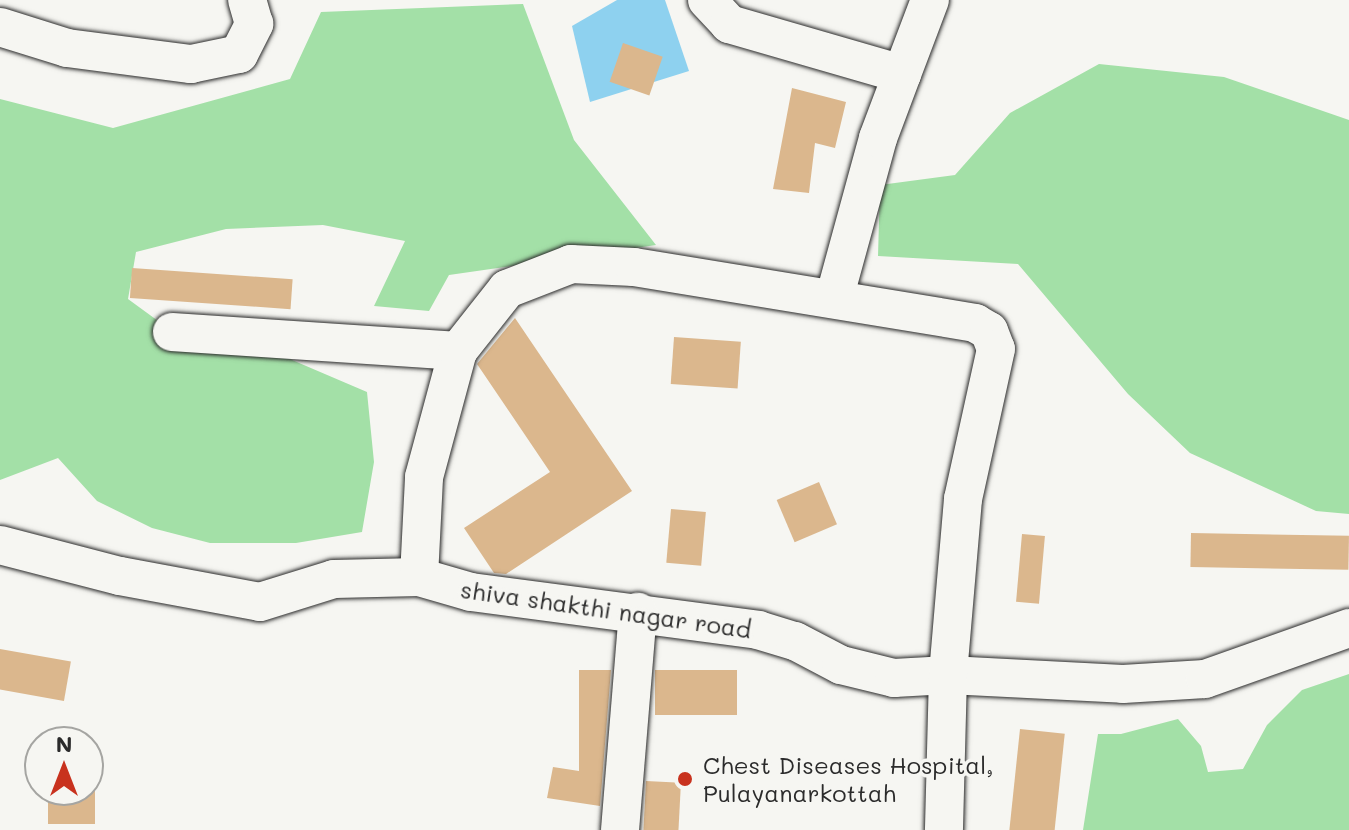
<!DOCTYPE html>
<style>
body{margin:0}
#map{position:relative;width:1349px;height:830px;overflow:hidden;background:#f6f6f2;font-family:Mali,sans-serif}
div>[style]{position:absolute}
.green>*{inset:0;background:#a3e0a7}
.water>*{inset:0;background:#8ed1ef}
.building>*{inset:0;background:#dbb78d;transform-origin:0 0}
.roads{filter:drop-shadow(0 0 2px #2b2b2b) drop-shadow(0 0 2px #2b2b2b)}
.minor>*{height:38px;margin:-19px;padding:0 19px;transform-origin:19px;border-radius:19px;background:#f6f6f2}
.dots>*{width:22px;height:22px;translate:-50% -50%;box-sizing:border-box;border:4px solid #f6f6f2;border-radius:50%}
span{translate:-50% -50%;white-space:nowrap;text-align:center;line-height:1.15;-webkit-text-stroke:7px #f6f6f2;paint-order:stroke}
.street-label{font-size:24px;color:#2b2b2b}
.poi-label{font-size:24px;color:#2b2b2b}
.left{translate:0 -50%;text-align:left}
.north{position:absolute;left:24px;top:726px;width:80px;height:80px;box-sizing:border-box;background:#f6f6f2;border:2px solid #a5a5a2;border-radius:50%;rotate:0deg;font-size:22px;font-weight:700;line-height:32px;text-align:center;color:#2b2b2b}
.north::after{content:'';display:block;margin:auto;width:28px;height:36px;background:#c8321e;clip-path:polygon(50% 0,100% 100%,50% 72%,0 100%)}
</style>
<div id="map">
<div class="green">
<div style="clip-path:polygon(523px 4px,574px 140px,656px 245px,449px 275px,429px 311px,374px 306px,405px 241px,323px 225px,226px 229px,136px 252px,128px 299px,191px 345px,257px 345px,367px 392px,374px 462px,362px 532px,296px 543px,210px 543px,152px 528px,97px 501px,58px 458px,0 480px,0 99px,113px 128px,290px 79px,321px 12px)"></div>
<div style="clip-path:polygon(1099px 64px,1224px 77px,1349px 120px,1349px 514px,1316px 511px,1190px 453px,1128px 394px,1018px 264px,878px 256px,880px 185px,955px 175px,1010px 113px)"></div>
<div style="clip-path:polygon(1349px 674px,1349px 830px,1083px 830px,1098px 734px,1121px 734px,1178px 719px,1201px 746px,1208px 772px,1243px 769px,1267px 725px,1302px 690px)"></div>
</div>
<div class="water">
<div style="clip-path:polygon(617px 0,665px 0,689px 71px,590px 102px,572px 26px)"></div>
</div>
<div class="building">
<div style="left:623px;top:43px;width:42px;height:41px;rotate:19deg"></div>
<div style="clip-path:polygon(792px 88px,846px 102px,835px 148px,815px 143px,809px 193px,773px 189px)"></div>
<div style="left:132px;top:268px;width:161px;height:30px;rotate:4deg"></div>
<div style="clip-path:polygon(515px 318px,632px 491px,506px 574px,494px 573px,464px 528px,550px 472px,477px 364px)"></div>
<div style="left:674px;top:337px;width:67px;height:47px;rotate:4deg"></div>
<div style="left:819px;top:482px;width:46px;height:46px;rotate:67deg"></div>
<div style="left:671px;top:509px;width:35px;height:54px;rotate:5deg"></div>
<div style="left:1191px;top:533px;width:158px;height:34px;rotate:1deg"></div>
<div style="left:1022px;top:534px;width:23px;height:68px;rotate:5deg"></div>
<div style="left:0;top:649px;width:72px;height:40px;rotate:10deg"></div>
<div style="clip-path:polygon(579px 670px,611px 670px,600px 806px,547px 798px,553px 767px,579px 771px)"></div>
<div style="left:655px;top:670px;width:82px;height:45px"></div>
<div style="left:1020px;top:729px;width:45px;height:102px;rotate:6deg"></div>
<div style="left:646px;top:781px;width:35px;height:49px;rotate:3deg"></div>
<div style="left:48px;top:790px;width:47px;height:34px"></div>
</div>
<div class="roads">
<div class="minor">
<div style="left:707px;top:0;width:33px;rotate:47deg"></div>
<div style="left:729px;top:24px;width:180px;rotate:16.1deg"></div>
<div style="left:902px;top:74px;width:79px;rotate:-69.3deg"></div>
<div style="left:0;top:27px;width:70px;rotate:17.4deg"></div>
<div style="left:67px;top:48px;width:125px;rotate:7.4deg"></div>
<div style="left:191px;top:64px;width:49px;rotate:-11.8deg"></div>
<div style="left:239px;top:54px;width:34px;rotate:-63deg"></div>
<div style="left:254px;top:24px;width:25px;rotate:-106deg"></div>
<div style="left:834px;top:299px;width:167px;rotate:-74.7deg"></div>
<div style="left:878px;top:138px;width:68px;rotate:-69.4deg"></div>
<div style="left:172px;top:332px;width:287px;rotate:3.8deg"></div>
<div style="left:0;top:545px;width:124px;rotate:14.5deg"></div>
<div style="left:120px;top:576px;width:142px;rotate:10.5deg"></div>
<div style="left:260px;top:602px;width:77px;rotate:-17.3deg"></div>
<div style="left:334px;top:579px;width:85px;rotate:-1.3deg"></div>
<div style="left:419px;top:577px;width:54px;rotate:16.1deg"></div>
<div style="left:471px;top:592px;width:290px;rotate:7.5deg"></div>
<div style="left:758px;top:630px;width:39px;rotate:17deg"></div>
<div style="left:795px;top:641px;width:52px;rotate:27.6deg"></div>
<div style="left:841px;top:665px;width:55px;rotate:13.8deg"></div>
<div style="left:894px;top:678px;width:54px;rotate:-3.2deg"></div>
<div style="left:948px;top:675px;width:175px;rotate:2.9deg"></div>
<div style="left:1123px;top:684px;width:82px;rotate:-3.5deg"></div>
<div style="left:1205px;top:679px;width:153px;rotate:-19.5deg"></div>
<div style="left:419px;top:577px;width:100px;rotate:-87.1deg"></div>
<div style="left:424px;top:477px;width:131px;rotate:-74.9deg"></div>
<div style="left:458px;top:351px;width:79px;rotate:-51.7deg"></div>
<div style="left:507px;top:289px;width:69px;rotate:-21.3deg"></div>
<div style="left:571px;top:264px;width:63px;rotate:2.7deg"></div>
<div style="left:634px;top:267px;width:346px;rotate:9.3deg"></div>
<div style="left:975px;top:323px;width:16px;rotate:30deg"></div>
<div style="left:989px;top:331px;width:19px;rotate:69deg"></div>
<div style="left:996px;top:349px;width:154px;rotate:102.4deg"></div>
<div style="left:963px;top:499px;width:177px;rotate:94.9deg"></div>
<div style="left:948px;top:675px;width:155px;rotate:91.5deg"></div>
<div style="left:620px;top:830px;width:219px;rotate:-85.3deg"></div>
</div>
</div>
<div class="dots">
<div style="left:685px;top:779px;background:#c8321e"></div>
</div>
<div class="street-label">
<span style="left:606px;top:609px;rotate:8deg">shiva shakthi nagar road</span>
</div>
<div class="poi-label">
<span class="left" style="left:703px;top:779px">Chest Diseases Hospital,<br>Pulayanarkottah</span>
</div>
<div class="north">N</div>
</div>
